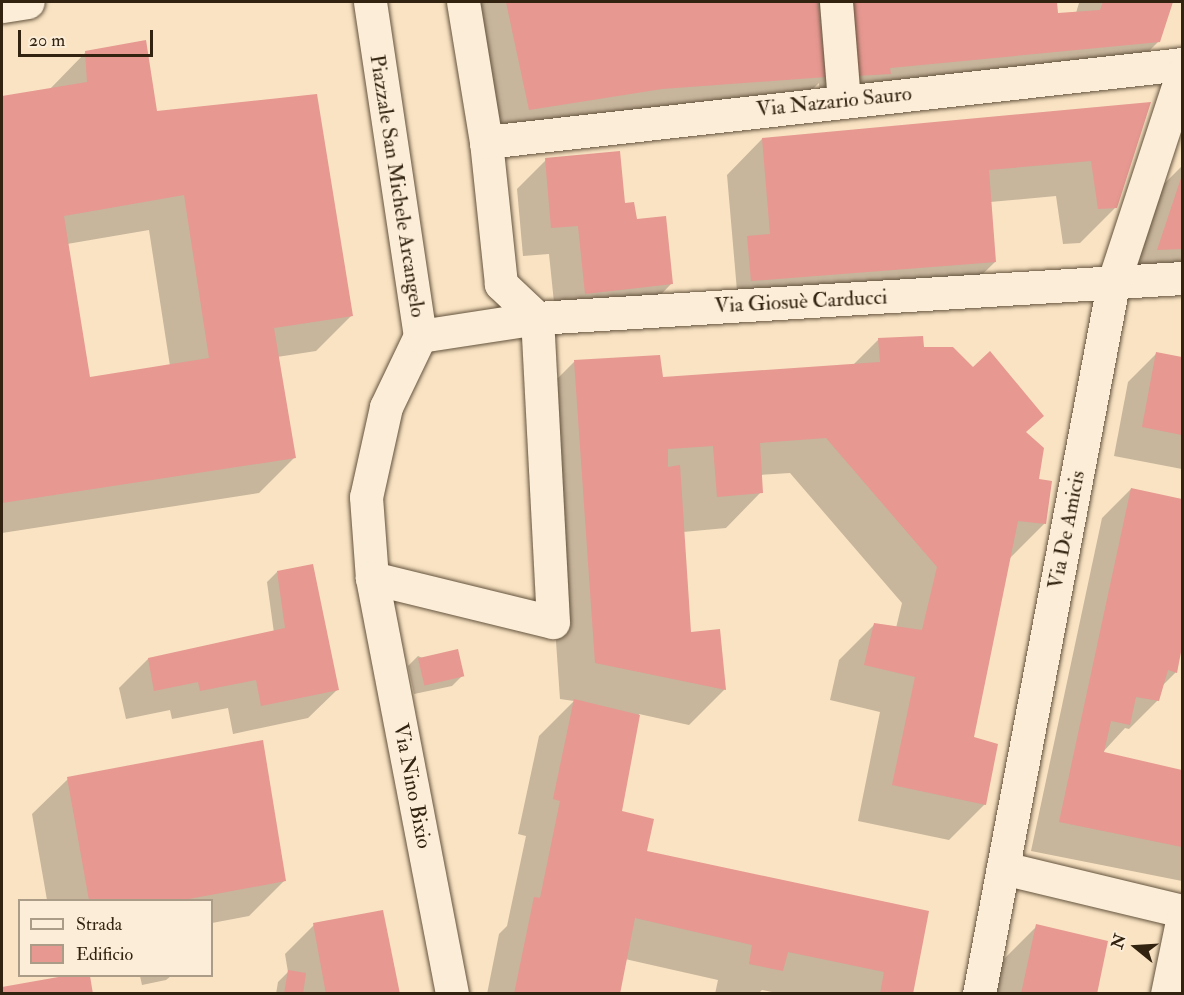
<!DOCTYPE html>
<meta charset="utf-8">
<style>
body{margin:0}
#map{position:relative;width:1184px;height:995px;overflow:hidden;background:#f9e3c3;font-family:"IM FELL Double Pica",serif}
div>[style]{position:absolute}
.shadow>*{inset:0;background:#0003}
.building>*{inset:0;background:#e69891;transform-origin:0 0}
.roads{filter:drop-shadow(0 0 2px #64533d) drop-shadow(0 0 2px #64533d)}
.minor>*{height:33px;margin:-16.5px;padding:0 16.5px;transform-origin:16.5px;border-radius:16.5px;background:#fbedd8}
span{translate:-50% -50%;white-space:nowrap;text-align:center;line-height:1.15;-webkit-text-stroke:4.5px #fbedd8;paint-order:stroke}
.street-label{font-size:21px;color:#322310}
.frame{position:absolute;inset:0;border:3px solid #322310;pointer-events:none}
.legend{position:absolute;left:18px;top:899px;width:195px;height:78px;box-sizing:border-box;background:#fbedd8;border:2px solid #ab9c88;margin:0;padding:8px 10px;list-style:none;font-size:18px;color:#322310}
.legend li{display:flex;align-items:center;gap:12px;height:30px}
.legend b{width:30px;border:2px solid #ab9c88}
.north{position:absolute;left:1106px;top:917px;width:60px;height:60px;-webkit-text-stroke:4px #fbedd8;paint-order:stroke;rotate:288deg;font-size:16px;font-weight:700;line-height:24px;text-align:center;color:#322310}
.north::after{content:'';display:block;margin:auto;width:21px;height:27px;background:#322310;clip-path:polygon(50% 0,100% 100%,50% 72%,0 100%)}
.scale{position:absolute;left:18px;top:30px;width:135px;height:27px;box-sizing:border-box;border:3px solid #322310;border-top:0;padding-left:8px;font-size:18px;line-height:21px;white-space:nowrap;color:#322310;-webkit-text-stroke:4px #fbedd8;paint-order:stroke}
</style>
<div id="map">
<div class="shadow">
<div style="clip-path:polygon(465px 2px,1056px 2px,1057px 14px,1076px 13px,1079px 3px,1075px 2px,1171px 2px,1158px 42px,1123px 77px,821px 111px,819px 83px,789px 112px,494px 145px)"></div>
<div style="clip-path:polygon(evenodd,85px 53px,155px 113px,352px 315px,316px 351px,277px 357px,295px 457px,259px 493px,2px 533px,2px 98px,50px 89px,85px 53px,149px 230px,170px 366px,89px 379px,67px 244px,149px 230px)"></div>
<div style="clip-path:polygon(1149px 104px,1116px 207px,1080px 243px,1063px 244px,1056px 196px,990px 202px,995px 262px,959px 297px,739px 314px,727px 175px,762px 139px)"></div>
<div style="clip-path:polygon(546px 160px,624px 205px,635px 221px,671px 284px,643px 313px,556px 322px,549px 254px,523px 256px,517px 189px)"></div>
<div style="clip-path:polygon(1182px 166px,1182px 281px,1123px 285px,1152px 196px)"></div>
<div style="clip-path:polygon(879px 339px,923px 348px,1025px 433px,1037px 480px,1044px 524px,1008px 560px,972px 738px,985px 804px,949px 840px,858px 821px,880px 712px,830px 700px,839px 660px,875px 624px,896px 628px,902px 603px,790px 473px,760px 475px,761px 492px,726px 528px,683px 532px,690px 633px,725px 689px,689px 725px,639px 714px,621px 812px,645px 852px,928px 912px,911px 994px,782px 994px,762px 990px,758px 994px,715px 994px,718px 980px,625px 959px,619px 994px,487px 994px,499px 934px,507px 926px,526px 836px,518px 834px,539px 736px,574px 701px,560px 699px,539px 397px,574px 362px,661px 378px,853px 365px)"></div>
<div style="clip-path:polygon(1156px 354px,1182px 359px,1182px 469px,1114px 456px,1128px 382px)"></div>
<div style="clip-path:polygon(1131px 489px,1182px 500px,1182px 640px,1176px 672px,1162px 686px,1158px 700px,1129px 729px,1125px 728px,1102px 753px,1182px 771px,1182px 881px,1031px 851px,1102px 518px)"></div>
<div style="clip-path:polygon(277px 572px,337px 690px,308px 718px,233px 734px,228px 708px,172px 719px,170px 710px,126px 719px,119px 688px,148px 659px,274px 633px,267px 582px)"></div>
<div style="clip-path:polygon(418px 656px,462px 676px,452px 686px,414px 694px,408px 666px)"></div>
<div style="clip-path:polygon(68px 779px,285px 880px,249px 916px,212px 923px,212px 900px,47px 900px,32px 814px)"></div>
<div style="clip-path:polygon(314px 925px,399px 994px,276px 994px,278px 982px,288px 972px,285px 954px)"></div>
<div style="clip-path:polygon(1037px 926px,1096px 994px,988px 994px,993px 970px)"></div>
<div style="clip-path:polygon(140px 976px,171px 976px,166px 980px,142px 985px)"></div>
</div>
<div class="building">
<div style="clip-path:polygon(506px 2px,818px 2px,826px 77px,662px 89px,529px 110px)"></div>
<div style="clip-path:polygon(851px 2px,1057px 2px,1058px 13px,1100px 10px,1103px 2px,1173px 2px,1160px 42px,890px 68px,891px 74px,856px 76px)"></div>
<div style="clip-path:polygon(evenodd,146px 40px,157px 111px,317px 94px,353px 316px,274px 328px,296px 458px,2px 503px,2px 96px,87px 82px,85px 51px,146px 40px,184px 195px,209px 358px,90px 377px,64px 216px,184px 195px)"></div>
<div style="clip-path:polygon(1151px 102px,1117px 208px,1098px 209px,1091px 161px,989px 170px,996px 262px,751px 281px,747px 236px,770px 234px,762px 138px)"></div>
<div style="clip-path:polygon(620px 151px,625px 203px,634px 202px,637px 219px,666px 216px,673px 284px,585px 294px,578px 226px,551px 228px,545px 158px)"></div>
<div style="clip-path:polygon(1182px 175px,1182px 249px,1157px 250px)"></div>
<div style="clip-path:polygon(923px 336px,924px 347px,953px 347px,973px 367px,990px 351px,1044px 416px,1026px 432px,1044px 448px,1039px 479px,1052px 481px,1046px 524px,1018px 521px,974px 737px,998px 744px,986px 805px,892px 785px,915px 677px,864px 665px,874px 623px,922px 630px,937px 567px,826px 438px,760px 443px,763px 493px,717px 497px,713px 446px,668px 449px,668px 467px,680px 465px,691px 632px,720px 629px,726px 690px,595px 663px,574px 360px,660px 355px,663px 377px,880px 362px,878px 338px)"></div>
<div style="clip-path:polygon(1156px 352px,1182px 357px,1182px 435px,1142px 427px)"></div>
<div style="clip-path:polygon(1131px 488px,1182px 499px,1182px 647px,1177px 673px,1168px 670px,1159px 701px,1136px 697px,1130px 725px,1111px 721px,1104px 752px,1182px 770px,1182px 847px,1059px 822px)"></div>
<div style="clip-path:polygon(313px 564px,339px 690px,261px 706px,256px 680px,200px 691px,198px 682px,154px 691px,148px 658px,285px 628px,277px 571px)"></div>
<div style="left:458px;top:649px;width:28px;height:41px;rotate:77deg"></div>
<div style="clip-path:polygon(574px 699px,640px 715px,622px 811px,654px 819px,647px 851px,929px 911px,913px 994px,880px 994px,884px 972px,788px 952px,783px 971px,749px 964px,752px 945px,635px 918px,620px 994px,514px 994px,534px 897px,540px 898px,560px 801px,553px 799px)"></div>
<div style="clip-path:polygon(263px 740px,286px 881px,183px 900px,89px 900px,67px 777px)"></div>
<div style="clip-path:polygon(383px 910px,400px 994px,326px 994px,313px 923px)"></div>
<div style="clip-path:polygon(1036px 924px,1108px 941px,1097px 994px,1021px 994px)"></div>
<div style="clip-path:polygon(288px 970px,306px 973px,303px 994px,284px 994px)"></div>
<div style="clip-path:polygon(64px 976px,90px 976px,93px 994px,2px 994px,2px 987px)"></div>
</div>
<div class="roads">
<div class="minor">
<div style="left:370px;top:2px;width:338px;rotate:81.5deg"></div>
<div style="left:420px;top:336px;width:79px;rotate:115.6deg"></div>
<div style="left:386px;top:407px;width:92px;rotate:102.5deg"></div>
<div style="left:366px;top:497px;width:81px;rotate:85.8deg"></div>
<div style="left:372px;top:578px;width:424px;rotate:79.1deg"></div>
<div style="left:836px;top:2px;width:99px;rotate:85.4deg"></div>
<div style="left:2px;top:6px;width:26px;rotate:-9deg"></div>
<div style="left:486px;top:142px;width:700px;rotate:-6.39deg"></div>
<div style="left:420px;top:336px;width:118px;rotate:-8.7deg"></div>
<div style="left:537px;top:318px;width:646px;rotate:-3.55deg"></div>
<div style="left:372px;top:578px;width:186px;rotate:13.7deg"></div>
<div style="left:553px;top:622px;width:304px;rotate:-93deg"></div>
<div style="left:537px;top:318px;width:50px;rotate:-136.6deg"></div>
<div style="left:501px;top:284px;width:143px;rotate:-96deg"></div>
<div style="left:486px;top:142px;width:142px;rotate:-99.3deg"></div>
<div style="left:1003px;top:868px;width:184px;rotate:13.5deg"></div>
<div style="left:979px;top:994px;width:723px;rotate:-79.31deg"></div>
<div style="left:1113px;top:284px;width:221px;rotate:-71.8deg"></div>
<div style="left:1167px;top:994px;width:75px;rotate:-78.4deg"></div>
</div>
</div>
<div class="street-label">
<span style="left:834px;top:102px;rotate:-6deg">Via Nazario Sauro</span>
<span style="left:397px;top:186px;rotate:81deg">Piazzale San Michele Arcangelo</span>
<span style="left:801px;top:302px;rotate:-3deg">Via Giosuè Carducci</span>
<span style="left:1067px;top:530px;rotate:-79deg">Via De Amicis</span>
<span style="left:412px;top:786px;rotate:79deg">Via Nino Bixio</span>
</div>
<div class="frame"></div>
<ul class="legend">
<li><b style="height:8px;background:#fbedd8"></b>Strada</li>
<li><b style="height:16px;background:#e69891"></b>Edificio</li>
</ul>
<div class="north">N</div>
<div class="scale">20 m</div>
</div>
